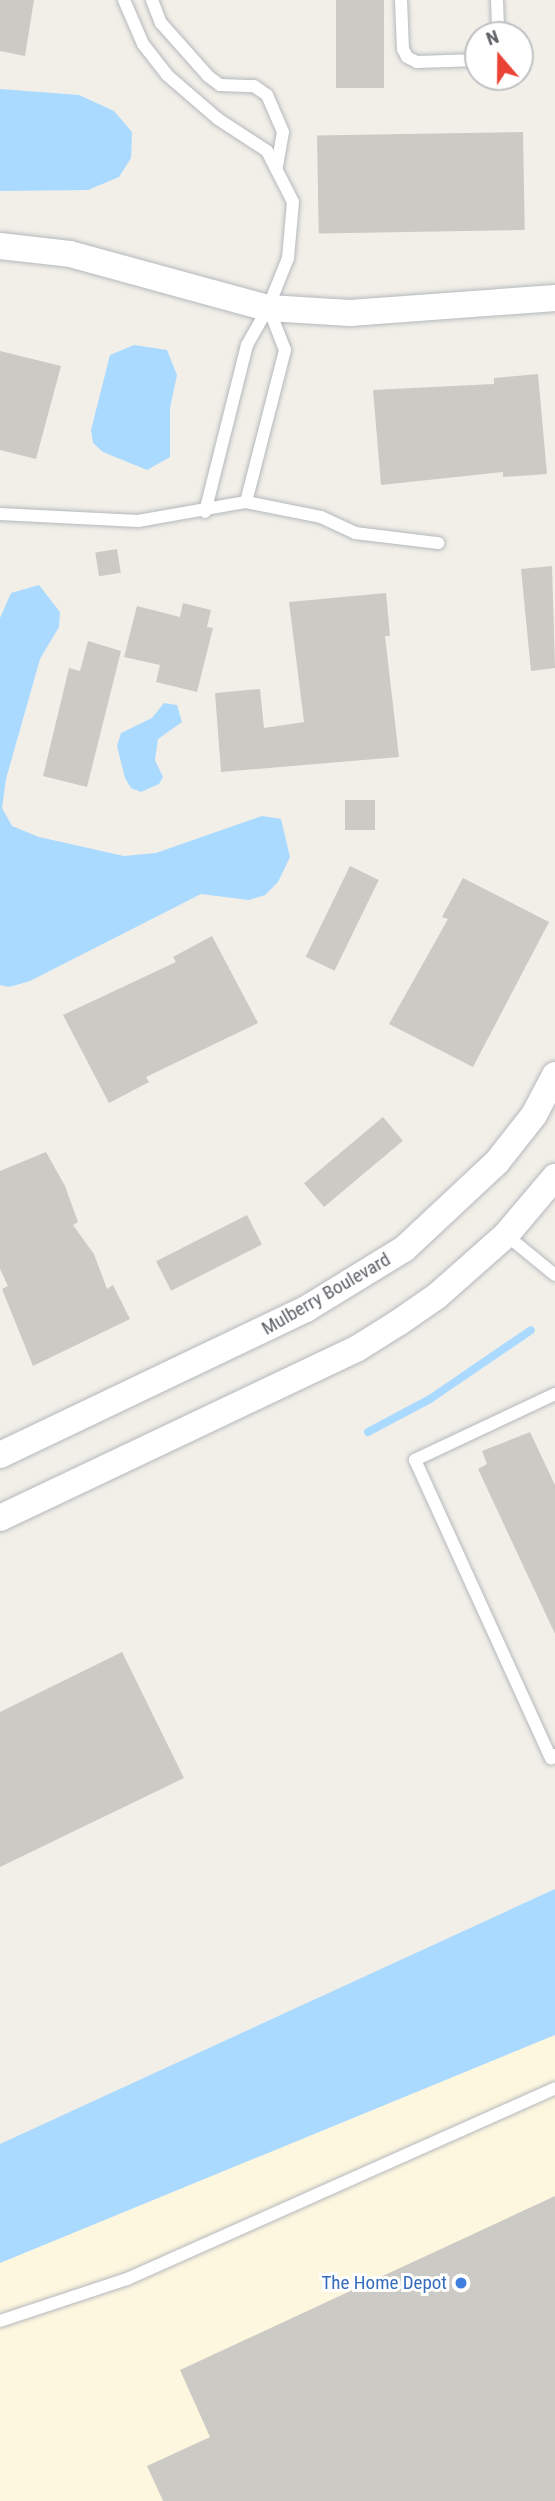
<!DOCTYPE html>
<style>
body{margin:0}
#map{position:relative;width:555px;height:2501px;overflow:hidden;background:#f1efe8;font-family:"Roboto Condensed",sans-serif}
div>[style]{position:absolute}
.commercial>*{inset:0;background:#fef7e0}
.water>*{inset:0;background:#aadaff}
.stream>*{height:8px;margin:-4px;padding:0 4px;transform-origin:4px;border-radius:4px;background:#aadaff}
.building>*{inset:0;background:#cccac5;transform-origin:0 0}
.roads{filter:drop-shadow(0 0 2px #b5b8bc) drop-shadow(0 0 2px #b5b8bc)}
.lane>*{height:12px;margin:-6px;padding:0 6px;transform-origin:6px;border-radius:6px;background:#fff}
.street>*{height:26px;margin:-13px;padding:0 13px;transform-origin:13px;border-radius:13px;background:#fff}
.dots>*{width:19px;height:19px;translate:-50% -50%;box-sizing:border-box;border:4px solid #fff;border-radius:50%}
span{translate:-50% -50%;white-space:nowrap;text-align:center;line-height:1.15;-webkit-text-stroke:6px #fff;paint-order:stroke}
.street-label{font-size:19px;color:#5f6368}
.shop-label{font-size:19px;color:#366cbe}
.right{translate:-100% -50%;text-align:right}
.north{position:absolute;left:464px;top:21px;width:70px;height:70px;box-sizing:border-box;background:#fff;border:2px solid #bfc1c3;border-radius:50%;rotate:340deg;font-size:19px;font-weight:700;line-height:28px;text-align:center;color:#5f6368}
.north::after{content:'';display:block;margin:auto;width:24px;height:32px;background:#ea4335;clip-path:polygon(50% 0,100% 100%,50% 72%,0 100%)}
</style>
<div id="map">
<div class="commercial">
<div style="clip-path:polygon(555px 2035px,555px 2501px,0 2501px,0 2263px)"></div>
</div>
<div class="water">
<div style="clip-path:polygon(0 89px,79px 95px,114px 111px,132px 132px,131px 158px,119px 177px,88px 190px,0 191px)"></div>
<div style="clip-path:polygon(134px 345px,167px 350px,177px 375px,170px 408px,170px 457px,147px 470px,103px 452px,93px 443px,91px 430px,110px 355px)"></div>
<div style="clip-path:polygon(39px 585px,60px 612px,59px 627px,40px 659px,6px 779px,2px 808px,12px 826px,39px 837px,124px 856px,156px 853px,262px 816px,281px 819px,290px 857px,278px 882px,265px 895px,249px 900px,201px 894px,30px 981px,9px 987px,0 985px,0 618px,11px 593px)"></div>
<div style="clip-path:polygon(164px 703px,177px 705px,182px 722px,158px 739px,155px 760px,163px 777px,159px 784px,141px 792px,131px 788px,125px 778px,117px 746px,121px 733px,152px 718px)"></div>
<div style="clip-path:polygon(555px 1889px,555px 2035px,0 2263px,0 2144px)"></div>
</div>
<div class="stream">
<div style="left:368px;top:1432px;width:70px;rotate:-28deg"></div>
<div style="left:430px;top:1399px;width:122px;rotate:-34.3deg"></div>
</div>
<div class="building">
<div style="clip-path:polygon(0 0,34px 0,25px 56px,0 51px)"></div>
<div style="left:336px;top:0;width:48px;height:88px"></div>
<div style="left:523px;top:132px;width:98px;height:206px;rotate:89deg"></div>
<div style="clip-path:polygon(0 351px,61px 366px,36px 459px,0 450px)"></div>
<div style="clip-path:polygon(538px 374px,547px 474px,503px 477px,503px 472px,381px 485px,373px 390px,494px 384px,494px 378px)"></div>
<div style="left:117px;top:549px;width:24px;height:22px;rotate:81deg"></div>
<div style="clip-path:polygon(552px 566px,555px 668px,531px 671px,521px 569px)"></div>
<div style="clip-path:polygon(386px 593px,390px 636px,385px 636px,399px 757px,221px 772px,215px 693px,260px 689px,264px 728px,304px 722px,289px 602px)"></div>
<div style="clip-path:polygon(183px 603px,211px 610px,207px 627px,213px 628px,197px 692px,156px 682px,160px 665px,124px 657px,137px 606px,180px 617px)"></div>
<div style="clip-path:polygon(88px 641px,121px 651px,87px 787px,43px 776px,69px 668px,80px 671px)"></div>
<div style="left:345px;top:800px;width:30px;height:30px"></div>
<div style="left:350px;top:866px;width:32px;height:101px;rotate:26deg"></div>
<div style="clip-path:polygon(463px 878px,549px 922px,473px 1067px,389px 1024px,448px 919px,442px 917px)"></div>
<div style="clip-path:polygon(212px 936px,258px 1023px,146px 1077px,149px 1082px,109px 1103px,63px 1015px,176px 962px,173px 957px)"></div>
<div style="left:383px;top:1117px;width:31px;height:103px;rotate:50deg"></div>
<div style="clip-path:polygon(46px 1152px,65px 1186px,78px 1222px,73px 1225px,94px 1254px,107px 1289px,113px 1285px,130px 1319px,33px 1366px,2px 1289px,8px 1286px,0 1269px,0 1171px)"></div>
<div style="left:247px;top:1215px;width:33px;height:102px;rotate:63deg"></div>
<div style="clip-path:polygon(530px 1432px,555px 1485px,555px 1634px,478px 1469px,487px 1464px,482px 1451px)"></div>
<div style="clip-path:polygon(122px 1652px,184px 1778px,0 1867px,0 1712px)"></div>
<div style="clip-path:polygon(555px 2196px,555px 2501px,163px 2501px,147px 2466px,210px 2437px,180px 2370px)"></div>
</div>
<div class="roads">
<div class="lane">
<div style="left:124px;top:0;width:48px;rotate:66.6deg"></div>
<div style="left:143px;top:44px;width:39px;rotate:52deg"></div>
<div style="left:167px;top:75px;width:67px;rotate:40.8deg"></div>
<div style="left:218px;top:119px;width:59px;rotate:33.1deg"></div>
<div style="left:267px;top:151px;width:57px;rotate:63deg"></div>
<div style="left:293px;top:202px;width:56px;rotate:95.1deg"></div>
<div style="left:288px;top:258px;width:54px;rotate:111.8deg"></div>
<div style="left:268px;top:308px;width:43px;rotate:119.6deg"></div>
<div style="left:247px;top:345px;width:172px;rotate:104.1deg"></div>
<div style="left:152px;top:0;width:25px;rotate:69deg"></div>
<div style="left:161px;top:23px;width:71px;rotate:48.4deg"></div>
<div style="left:208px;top:76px;width:15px;rotate:37deg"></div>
<div style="left:220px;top:85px;width:34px;rotate:2deg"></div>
<div style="left:254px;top:86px;width:16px;rotate:35deg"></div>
<div style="left:267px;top:95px;width:40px;rotate:66.6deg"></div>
<div style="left:283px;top:132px;width:35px;rotate:100deg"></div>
<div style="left:401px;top:0;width:49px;rotate:87.7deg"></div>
<div style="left:403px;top:49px;width:9px;rotate:63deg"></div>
<div style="left:407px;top:57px;width:11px;rotate:27deg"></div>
<div style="left:417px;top:62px;width:61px;rotate:-1.9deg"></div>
<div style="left:497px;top:0;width:35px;rotate:88deg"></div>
<div style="left:246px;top:502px;width:157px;rotate:-75.6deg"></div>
<div style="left:285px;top:350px;width:44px;rotate:-111.3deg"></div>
<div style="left:0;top:514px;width:138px;rotate:2.9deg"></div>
<div style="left:138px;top:521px;width:110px;rotate:-10deg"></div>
<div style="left:246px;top:502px;width:76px;rotate:11.3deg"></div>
<div style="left:321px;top:517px;width:38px;rotate:25deg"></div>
<div style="left:355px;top:533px;width:84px;rotate:6.9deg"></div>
<div style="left:506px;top:1235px;width:63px;rotate:39.2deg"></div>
<div style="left:555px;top:1394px;width:155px;rotate:154.8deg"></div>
<div style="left:415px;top:1460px;width:328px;rotate:65.5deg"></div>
<div style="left:551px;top:1758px;width:5px;rotate:-37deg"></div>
<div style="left:0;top:2321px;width:134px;rotate:-18.3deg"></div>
<div style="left:127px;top:2279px;width:469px;rotate:-24deg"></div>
</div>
<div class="street">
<div style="left:0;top:246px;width:70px;rotate:6.5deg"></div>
<div style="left:70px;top:254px;width:205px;rotate:15.3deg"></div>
<div style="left:268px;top:308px;width:82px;rotate:3.5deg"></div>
<div style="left:350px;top:313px;width:206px;rotate:-4.2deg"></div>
<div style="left:0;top:1455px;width:339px;rotate:-25.5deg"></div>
<div style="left:306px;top:1309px;width:115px;rotate:-31.5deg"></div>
<div style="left:404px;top:1249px;width:127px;rotate:-43.1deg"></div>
<div style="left:497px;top:1162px;width:60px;rotate:-51.8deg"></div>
<div style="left:534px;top:1115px;width:45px;rotate:-62.3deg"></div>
<div style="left:0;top:1518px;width:396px;rotate:-25.4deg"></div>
<div style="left:358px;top:1348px;width:47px;rotate:-32deg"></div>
<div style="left:398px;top:1323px;width:47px;rotate:-34.7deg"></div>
<div style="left:437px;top:1296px;width:92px;rotate:-41.5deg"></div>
<div style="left:506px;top:1235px;width:76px;rotate:-49.8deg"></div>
</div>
</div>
<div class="dots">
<div style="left:461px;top:2283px;background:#3f7fe0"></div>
</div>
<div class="street-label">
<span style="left:326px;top:1294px;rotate:-30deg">Mulberry Boulevard</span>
</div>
<div class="shop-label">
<span class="right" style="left:447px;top:2283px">The Home Depot</span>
</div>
<div class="north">N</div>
</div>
